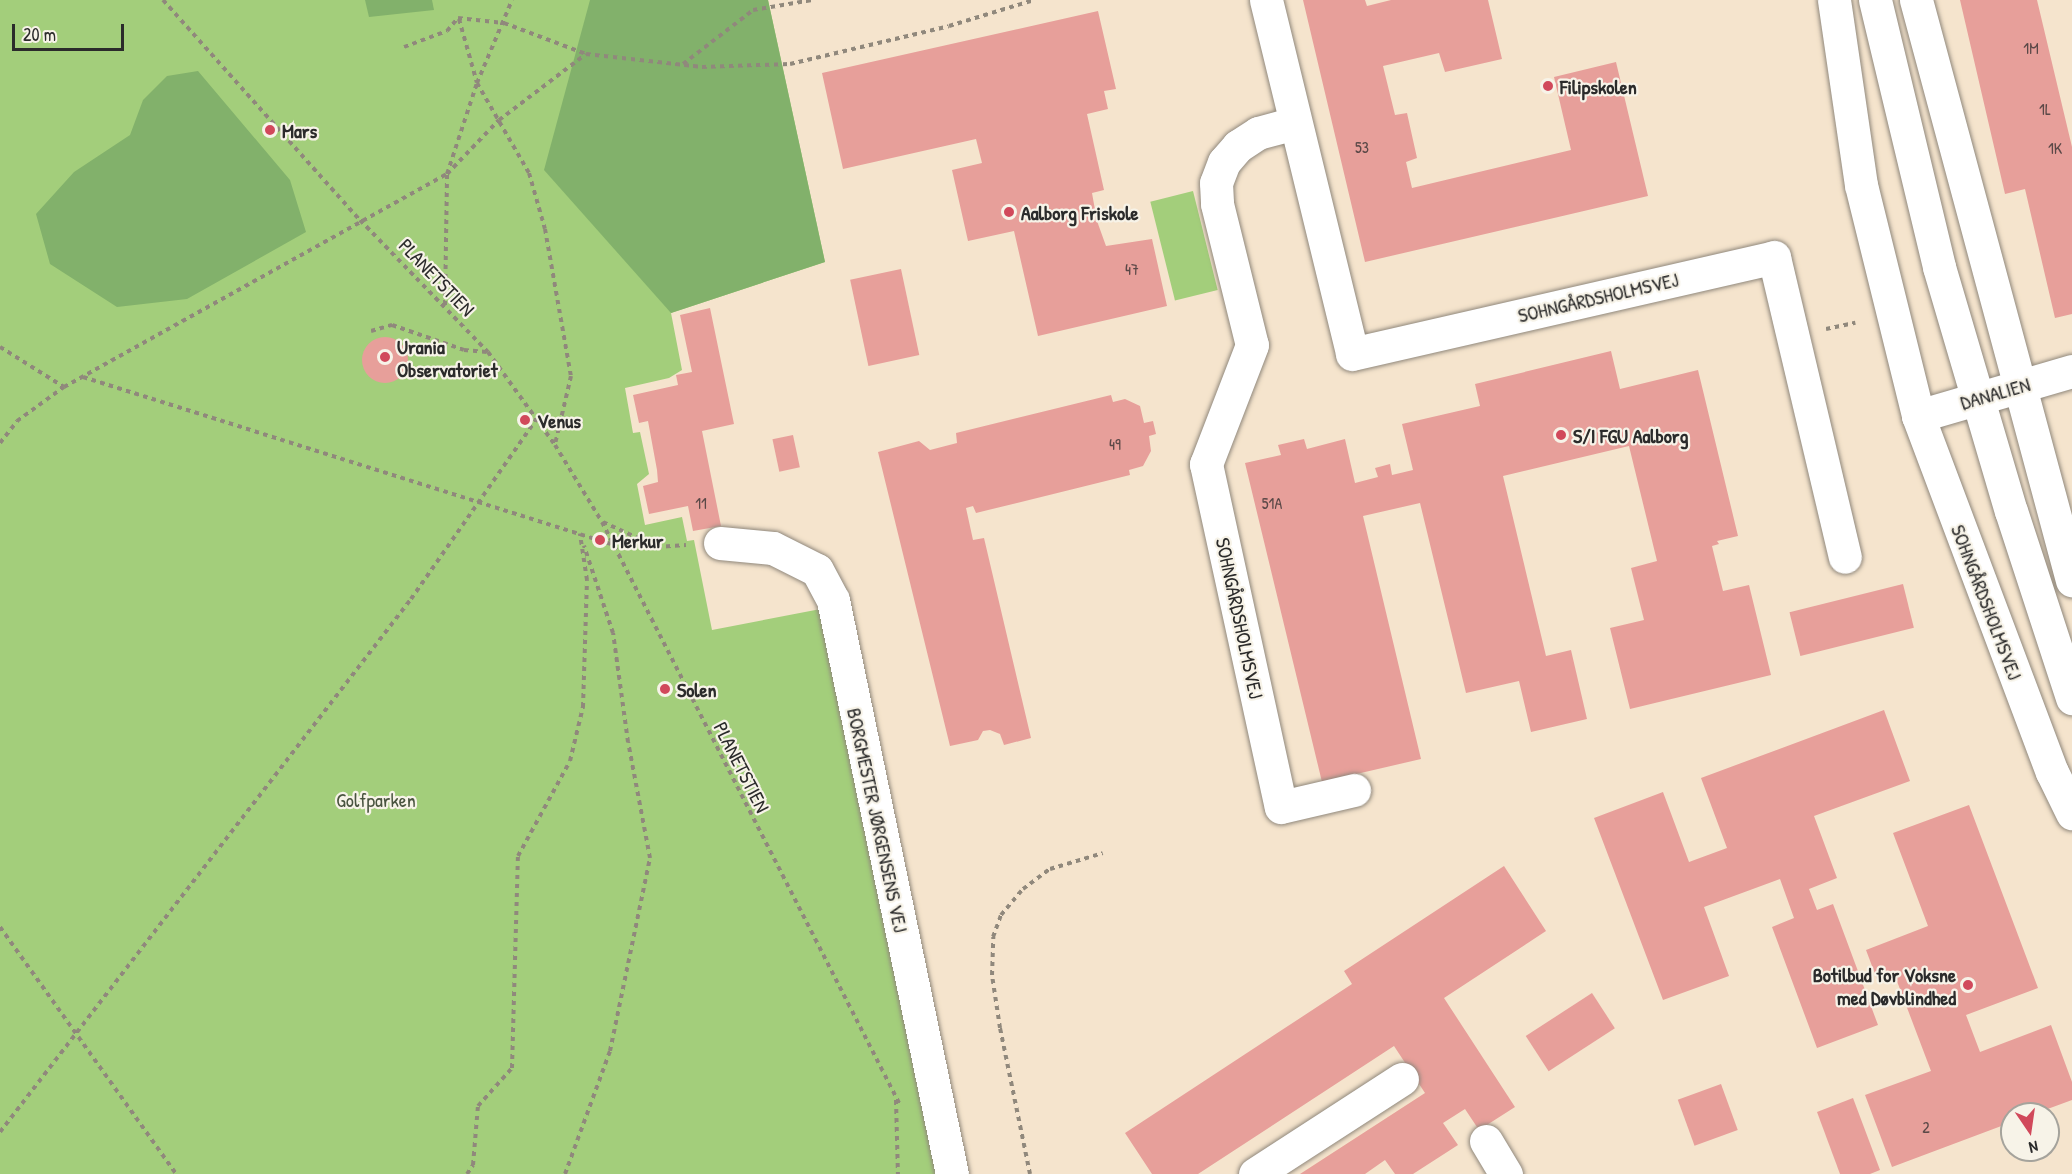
<!DOCTYPE html>
<meta charset="utf-8">
<style>
body{margin:0}
#map{position:relative;width:2072px;height:1174px;overflow:hidden;background:#f5e4cd;font-family:"Patrick Hand",sans-serif}
div>[style]{position:absolute}
.green>*{inset:0;background:#a3ce7b;transform-origin:0 0}
.forest>*{inset:0;background:#82b16b}
.building>*{inset:0;background:#e79f9a;transform-origin:0 0}
.round{border-radius:50%}
.path>*{height:4px;margin-top:-2px;transform-origin:0;background:repeating-linear-gradient(90deg,#90887c 0 4.5px,transparent 0 9px)}
.roads{filter:drop-shadow(0 0 2px #90887c) drop-shadow(0 0 2px #90887c)}
.minor>*{height:33px;margin:-16.5px;padding:0 16.5px;transform-origin:16.5px;border-radius:16.5px;background:#fff}
.dots>*{width:16px;height:16px;translate:-50% -50%;box-sizing:border-box;border:3px solid #f7f3e8;border-radius:50%}
span{translate:-50% -50%;white-space:nowrap;text-align:center;line-height:1.15;-webkit-text-stroke:4.5px #f7f3e8;paint-order:stroke}
.number-label{font-size:16px;color:#5a4847}
.number-label span{-webkit-text-stroke-width:0}
.poi-label{font-size:20px;color:#2b2b2b;font-weight:700}
.left{translate:0 -50%;text-align:left}
.right{translate:-100% -50%;text-align:right}
.street-label{font-size:20px;color:#2b2b2b}
.park-label{font-size:20px;color:#49543f}
.north{position:absolute;left:2000px;top:1102px;width:60px;height:60px;box-sizing:border-box;background:#f7f3e8;border:2px solid #a5a39c;border-radius:50%;rotate:167deg;font-size:16px;font-weight:700;line-height:24px;text-align:center;color:#2b2b2b}
.north::after{content:'';display:block;margin:auto;width:21px;height:27px;background:#d1495b;clip-path:polygon(50% 0,100% 100%,50% 72%,0 100%)}
.scale{position:absolute;left:12px;top:24px;width:112px;height:27px;box-sizing:border-box;border:3px solid #2b2b2b;border-top:0;padding-left:8px;font-size:18px;line-height:21px;white-space:nowrap;color:#2b2b2b;-webkit-text-stroke:4px #f7f3e8;paint-order:stroke}
</style>
<div id="map">
<div class="green">
<div style="clip-path:polygon(0 0,768px 0,825px 262px,671px 313px,682px 370px,669px 378px,625px 388px,633px 433px,640px 432px,649px 474px,637px 484px,645px 525px,682px 517px,687px 541px,694px 540px,712px 630px,831px 607px,948px 1174px,0 1174px)"></div>
<div style="left:1193px;top:191px;width:102px;height:44px;rotate:76deg"></div>
</div>
<div class="forest">
<div style="clip-path:polygon(365px 0,432px 0,434px 10px,369px 17px)"></div>
<div style="clip-path:polygon(590px 0,768px 0,825px 262px,671px 313px,544px 170px)"></div>
<div style="clip-path:polygon(198px 71px,290px 180px,306px 232px,187px 299px,117px 307px,50px 264px,36px 214px,74px 172px,130px 135px,143px 100px,167px 76px)"></div>
</div>
<div class="building">
<div style="clip-path:polygon(1303px 0,1365px 0,1367px 6px,1391px 0,1488px 0,1502px 59px,1445px 72px,1439px 53px,1383px 66px,1395px 115px,1407px 113px,1417px 158px,1406px 162px,1412px 188px,1571px 150px,1554px 77px,1616px 62px,1648px 196px,1365px 262px)"></div>
<div style="clip-path:polygon(1960px 0,2037px 0,2072px 147px,2072px 314px,2055px 318px,2025px 189px,2005px 194px)"></div>
<div style="clip-path:polygon(1098px 11px,1116px 89px,1104px 91px,1108px 109px,1087px 114px,1104px 190px,1092px 193px,1097px 221px,1106px 246px,1152px 239px,1167px 306px,1038px 336px,1014px 231px,968px 241px,952px 170px,982px 163px,976px 139px,843px 169px,822px 73px)"></div>
<div style="left:901px;top:269px;width:88px;height:52px;rotate:78deg"></div>
<div style="clip-path:polygon(710px 308px,734px 424px,702px 431px,721px 526px,693px 531px,688px 506px,649px 514px,643px 486px,658px 482px,657px 470px,648px 421px,639px 423px,633px 395px,678px 385px,676px 375px,692px 372px,680px 315px)"></div>
<div class="round" style="left:362px;top:337px;width:46px;height:46px"></div>
<div style="clip-path:polygon(1611px 351px,1620px 389px,1698px 370px,1738px 536px,1717px 541px,1719px 544px,1712px 546px,1723px 591px,1749px 585px,1771px 675px,1630px 709px,1610px 628px,1644px 620px,1631px 568px,1657px 561px,1629px 446px,1503px 476px,1546px 656px,1571px 650px,1587px 719px,1531px 732px,1519px 681px,1466px 693px,1420px 503px,1363px 516px,1421px 759px,1322px 782px,1245px 463px,1281px 455px,1278px 445px,1304px 439px,1307px 449px,1345px 439px,1355px 483px,1378px 477px,1375px 468px,1390px 464px,1392px 475px,1413px 470px,1402px 424px,1480px 406px,1475px 384px)"></div>
<div style="clip-path:polygon(1111px 395px,1113px 402px,1125px 399px,1140px 406px,1144px 423px,1153px 421px,1156px 434px,1149px 436px,1151px 451px,1143px 466px,1129px 470px,1130px 475px,976px 513px,973px 506px,966px 508px,973px 540px,984px 538px,1031px 738px,1004px 745px,1000px 734px,990px 730px,983px 731px,978px 740px,950px 746px,878px 452px,919px 441px,930px 450px,957px 443px,956px 433px)"></div>
<div style="left:793px;top:435px;width:33px;height:21px;rotate:78deg"></div>
<div style="left:1903px;top:584px;width:45px;height:117px;rotate:76deg"></div>
<div style="clip-path:polygon(1884px 710px,1910px 781px,1814px 816px,1837px 878px,1809px 889px,1817px 910px,1833px 904px,1878px 1025px,1817px 1048px,1772px 927px,1794px 918px,1780px 879px,1704px 907px,1729px 976px,1663px 1000px,1594px 818px,1663px 792px,1689px 862px,1727px 848px,1701px 778px)"></div>
<div style="clip-path:polygon(1969px 805px,2038px 988px,1966px 1015px,1980px 1052px,2051px 1025px,2072px 1082px,2072px 1100px,2034px 1114px,2012px 1114px,2012px 1122px,1892px 1167px,1865px 1095px,1931px 1071px,1895px 976px,1878px 982px,1866px 950px,1928px 926px,1893px 833px)"></div>
<div style="clip-path:polygon(1504px 866px,1546px 931px,1444px 998px,1515px 1107px,1479px 1130px,1465px 1109px,1443px 1123px,1458px 1145px,1413px 1174px,1395px 1174px,1385px 1160px,1365px 1174px,1300px 1174px,1425px 1093px,1394px 1046px,1198px 1174px,1152px 1174px,1125px 1133px,1352px 984px,1344px 971px)"></div>
<div style="left:1592px;top:993px;width:42px;height:79px;rotate:57deg"></div>
<div style="left:1721px;top:1084px;width:49px;height:46px;rotate:70deg"></div>
<div style="clip-path:polygon(1853px 1098px,1880px 1170px,1870px 1174px,1840px 1174px,1817px 1112px)"></div>
</div>
<div class="path">
<div style="left:163px;top:0;width:295px;rotate:48.2deg"></div>
<div style="left:360px;top:220px;width:184px;rotate:45.9deg"></div>
<div style="left:488px;top:352px;width:115px;rotate:54.2deg"></div>
<div style="left:555px;top:445px;width:90px;rotate:58.6deg"></div>
<div style="left:602px;top:522px;width:653px;rotate:62.92deg"></div>
<div style="left:459px;top:19px;width:66px;rotate:74.3deg"></div>
<div style="left:477px;top:83px;width:104px;rotate:60deg"></div>
<div style="left:529px;top:173px;width:58px;rotate:74.1deg"></div>
<div style="left:545px;top:229px;width:149px;rotate:80deg"></div>
<div style="left:571px;top:376px;width:70px;rotate:103.2deg"></div>
<div style="left:404px;top:47px;width:46px;rotate:-20.4deg"></div>
<div style="left:447px;top:31px;width:17px;rotate:-50deg"></div>
<div style="left:458px;top:18px;width:46px;rotate:6.2deg"></div>
<div style="left:504px;top:23px;width:88px;rotate:20.7deg"></div>
<div style="left:586px;top:54px;width:117px;rotate:6.4deg"></div>
<div style="left:702px;top:67px;width:88px;rotate:-2deg"></div>
<div style="left:790px;top:64px;width:163px;rotate:-13.4deg"></div>
<div style="left:949px;top:26px;width:89px;rotate:-17deg"></div>
<div style="left:683px;top:64px;width:88px;rotate:-37.6deg"></div>
<div style="left:753px;top:10px;width:60px;rotate:-9.6deg"></div>
<div style="left:445px;top:305px;width:131px;rotate:-89.1deg"></div>
<div style="left:447px;top:174px;width:96px;rotate:-71.8deg"></div>
<div style="left:477px;top:83px;width:90px;rotate:-67.1deg"></div>
<div style="left:1826px;top:329px;width:30px;rotate:-12deg"></div>
<div style="left:371px;top:331px;width:22px;rotate:-16deg"></div>
<div style="left:392px;top:325px;width:76px;rotate:19.1deg"></div>
<div style="left:464px;top:350px;width:23px;rotate:5deg"></div>
<div style="left:0;top:347px;width:75px;rotate:32deg"></div>
<div style="left:83px;top:377px;width:554px;rotate:17.55deg"></div>
<div style="left:0;top:443px;width:28px;rotate:-52deg"></div>
<div style="left:17px;top:421px;width:58px;rotate:-35.9deg"></div>
<div style="left:64px;top:387px;width:438px;rotate:-29.1deg"></div>
<div style="left:447px;top:174px;width:75px;rotate:-46.1deg"></div>
<div style="left:499px;top:120px;width:109px;rotate:-37.2deg"></div>
<div style="left:603px;top:522px;width:60px;rotate:24.8deg"></div>
<div style="left:657px;top:547px;width:29px;rotate:-4deg"></div>
<div style="left:0;top:927px;width:303px;rotate:54.5deg"></div>
<div style="left:896px;top:1100px;width:74px;rotate:88.5deg"></div>
<div style="left:0;top:1132px;width:673px;rotate:-52.36deg"></div>
<div style="left:411px;top:599px;width:218px;rotate:-55.1deg"></div>
<div style="left:467px;top:1174px;width:11px;rotate:-56deg"></div>
<div style="left:473px;top:1165px;width:59px;rotate:-85.2deg"></div>
<div style="left:478px;top:1106px;width:51px;rotate:-48.2deg"></div>
<div style="left:512px;top:1068px;width:212px;rotate:-88.4deg"></div>
<div style="left:518px;top:856px;width:108px;rotate:-61.3deg"></div>
<div style="left:570px;top:761px;width:56px;rotate:-76.5deg"></div>
<div style="left:583px;top:707px;width:127px;rotate:-88.2deg"></div>
<div style="left:587px;top:580px;width:47px;rotate:-98.7deg"></div>
<div style="left:565px;top:1174px;width:131px;rotate:-69.9deg"></div>
<div style="left:610px;top:1051px;width:197px;rotate:-78.3deg"></div>
<div style="left:650px;top:858px;width:118px;rotate:-100.7deg"></div>
<div style="left:628px;top:742px;width:110px;rotate:-97.8deg"></div>
<div style="left:613px;top:633px;width:92px;rotate:-108.4deg"></div>
<div style="left:1030px;top:1174px;width:149px;rotate:-101.6deg"></div>
<div style="left:1000px;top:1028px;width:54px;rotate:-98.6deg"></div>
<div style="left:992px;top:975px;width:38px;rotate:-88deg"></div>
<div style="left:993px;top:937px;width:23px;rotate:-70deg"></div>
<div style="left:1001px;top:915px;width:34px;rotate:-50deg"></div>
<div style="left:1023px;top:889px;width:34px;rotate:-37deg"></div>
<div style="left:1050px;top:869px;width:55px;rotate:-16.8deg"></div>
</div>
<div class="roads">
<div class="minor">
<div style="left:1266px;top:0;width:364px;rotate:76.3deg"></div>
<div style="left:1352px;top:354px;width:433px;rotate:-12.9deg"></div>
<div style="left:1774px;top:257px;width:308px;rotate:76.7deg"></div>
<div style="left:1834px;top:0;width:187px;rotate:81.7deg"></div>
<div style="left:1861px;top:185px;width:238px;rotate:76.1deg"></div>
<div style="left:1918px;top:416px;width:380px;rotate:69.4deg"></div>
<div style="left:2052px;top:772px;width:46px;rotate:64deg"></div>
<div style="left:1875px;top:0;width:275px;rotate:76.5deg"></div>
<div style="left:1939px;top:267px;width:254px;rotate:73.6deg"></div>
<div style="left:2011px;top:511px;width:197px;rotate:71.9deg"></div>
<div style="left:1916px;top:0;width:601px;rotate:74.95deg"></div>
<div style="left:1295px;top:123px;width:38px;rotate:165deg"></div>
<div style="left:1258px;top:133px;width:24px;rotate:147deg"></div>
<div style="left:1238px;top:146px;width:21px;rotate:131deg"></div>
<div style="left:1224px;top:162px;width:22px;rotate:111deg"></div>
<div style="left:1216px;top:183px;width:21px;rotate:87deg"></div>
<div style="left:1217px;top:204px;width:145px;rotate:76.1deg"></div>
<div style="left:1252px;top:345px;width:128px;rotate:111.1deg"></div>
<div style="left:1206px;top:464px;width:351px;rotate:77.7deg"></div>
<div style="left:1281px;top:807px;width:75px;rotate:-13.1deg"></div>
<div style="left:1918px;top:416px;width:160px;rotate:-16.3deg"></div>
<div style="left:720px;top:543px;width:53px;rotate:5.4deg"></div>
<div style="left:773px;top:548px;width:49px;rotate:26.6deg"></div>
<div style="left:817px;top:570px;width:34px;rotate:62deg"></div>
<div style="left:833px;top:600px;width:586px;rotate:78.29deg"></div>
<div style="left:1486px;top:1141px;width:39px;rotate:59deg"></div>
<div style="left:1255px;top:1174px;width:175px;rotate:-32.9deg"></div>
</div>
</div>
<div class="dots">
<div style="left:1548px;top:86px;background:#d1495b"></div>
<div style="left:270px;top:130px;background:#d1495b"></div>
<div style="left:1009px;top:212px;background:#d1495b"></div>
<div style="left:385px;top:357px;background:#d1495b"></div>
<div style="left:525px;top:420px;background:#d1495b"></div>
<div style="left:1561px;top:435px;background:#d1495b"></div>
<div style="left:600px;top:540px;background:#d1495b"></div>
<div style="left:665px;top:689px;background:#d1495b"></div>
<div style="left:1968px;top:985px;background:#d1495b"></div>
</div>
<div class="number-label">
<span style="left:2031px;top:48px">1M</span>
<span style="left:2045px;top:109px">1L</span>
<span style="left:1362px;top:147px">53</span>
<span style="left:2055px;top:148px">1K</span>
<span style="left:1132px;top:269px">47</span>
<span style="left:1115px;top:444px">49</span>
<span style="left:701px;top:503px">11</span>
<span style="left:1272px;top:503px">51A</span>
<span style="left:1926px;top:1127px">2</span>
</div>
<div class="poi-label">
<span class="left" style="left:1560px;top:86px">Filipskolen</span>
<span class="left" style="left:282px;top:130px">Mars</span>
<span class="left" style="left:1021px;top:212px">Aalborg Friskole</span>
<span class="left" style="left:397px;top:358px">Urania<br>Observatoriet</span>
<span class="left" style="left:537px;top:420px">Venus</span>
<span class="left" style="left:1573px;top:435px">S/I FGU Aalborg</span>
<span class="left" style="left:612px;top:540px">Merkur</span>
<span class="left" style="left:677px;top:689px">Solen</span>
<span class="right" style="left:1956px;top:986px">Botilbud for Voksne<br>med Døvblindhed</span>
</div>
<div class="street-label">
<span style="left:437px;top:277px;rotate:46deg">PLANETSTIEN</span>
<span style="left:1598px;top:297px;rotate:-13deg">SOHNGÅRDSHOLMSVEJ</span>
<span style="left:1995px;top:393px;rotate:-16deg">DANALIEN</span>
<span style="left:1987px;top:602px;rotate:69deg">SOHNGÅRDSHOLMSVEJ</span>
<span style="left:1240px;top:618px;rotate:78deg">SOHNGÅRDSHOLMSVEJ</span>
<span style="left:742px;top:767px;rotate:63deg">PLANETSTIEN</span>
<span style="left:878px;top:820px;rotate:78deg">BORGMESTER JØRGENSENS VEJ</span>
</div>
<div class="park-label">
<span style="left:376px;top:799px">Golfparken</span>
</div>
<div class="north">N</div>
<div class="scale">20 m</div>
</div>
